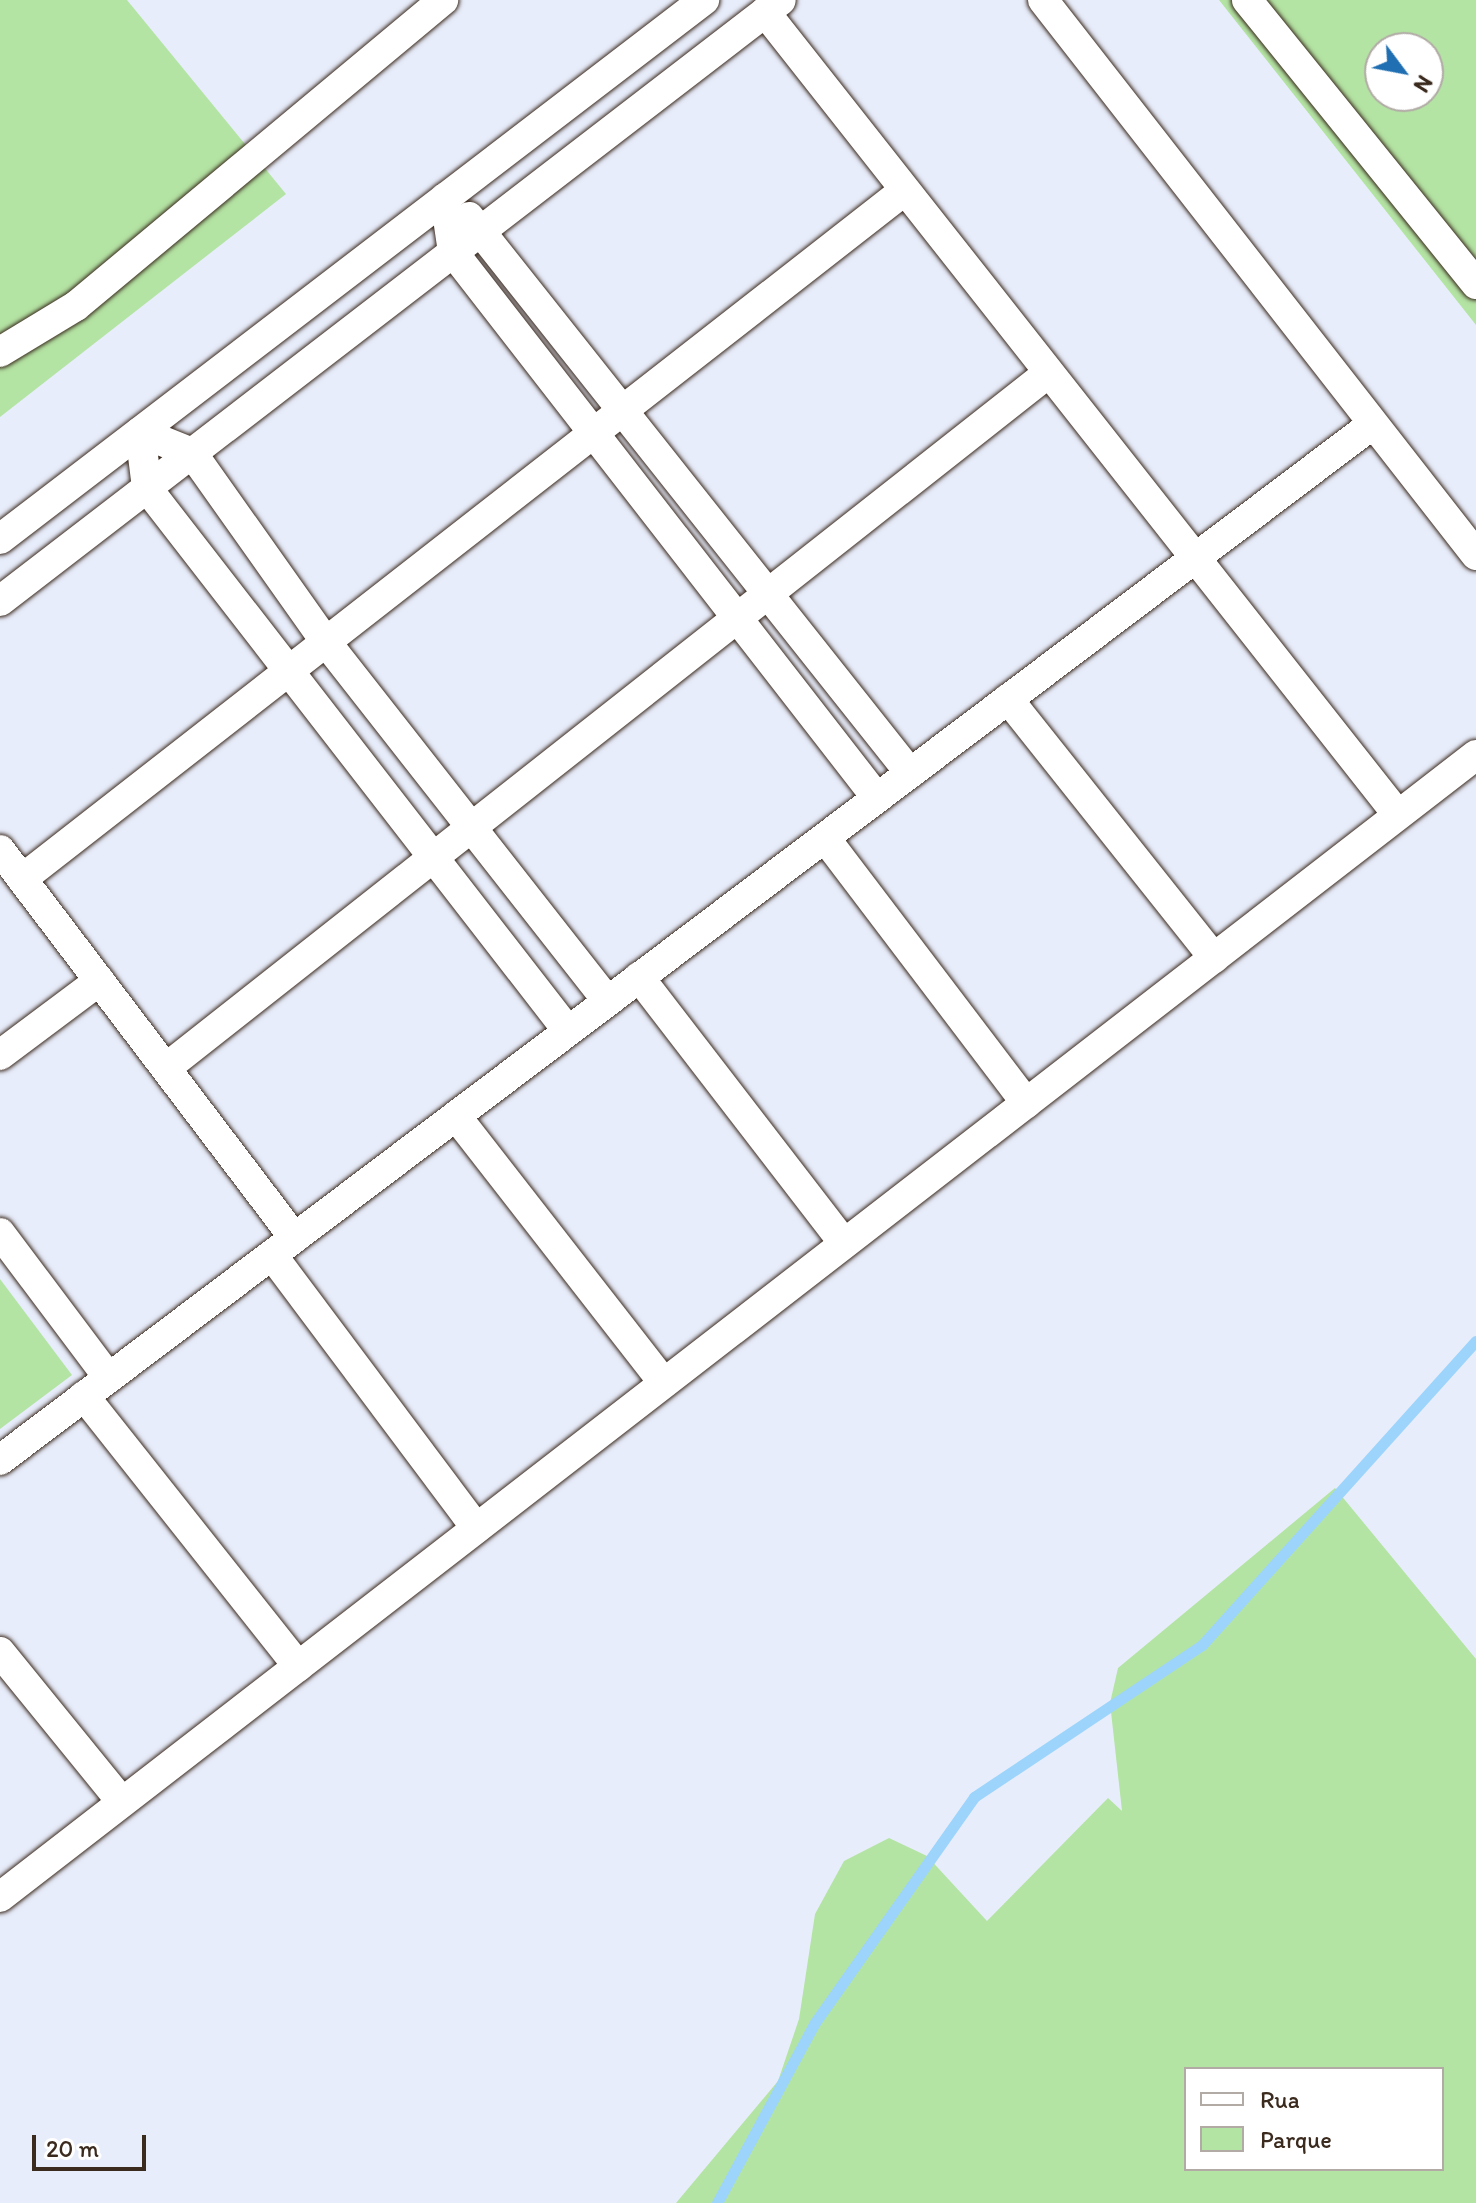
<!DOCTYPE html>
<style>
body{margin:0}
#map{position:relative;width:1476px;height:2203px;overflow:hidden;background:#e8edfb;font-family:Itim,sans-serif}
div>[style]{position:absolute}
.green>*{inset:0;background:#b4e4a4}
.stream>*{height:11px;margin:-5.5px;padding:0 5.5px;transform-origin:5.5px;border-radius:5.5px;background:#9cd4fb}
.roads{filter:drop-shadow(0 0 2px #3b2a1e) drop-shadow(0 0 2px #3b2a1e)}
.minor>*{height:30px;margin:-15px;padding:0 15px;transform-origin:15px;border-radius:15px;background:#fff}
span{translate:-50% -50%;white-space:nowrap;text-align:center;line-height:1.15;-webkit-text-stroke:7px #fff;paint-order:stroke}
.legend{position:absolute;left:1184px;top:2067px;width:260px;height:104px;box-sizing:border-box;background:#fff;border:2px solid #b1aaa5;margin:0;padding:10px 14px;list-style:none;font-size:24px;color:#3b2a1e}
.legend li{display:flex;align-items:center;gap:16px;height:40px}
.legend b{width:40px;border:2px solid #b1aaa5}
.north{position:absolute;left:1364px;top:32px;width:80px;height:80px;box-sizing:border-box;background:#fff;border:2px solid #b1aaa5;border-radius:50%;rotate:122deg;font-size:22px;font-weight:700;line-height:32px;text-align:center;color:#3b2a1e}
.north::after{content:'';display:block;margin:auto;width:28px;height:36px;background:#1f6fb2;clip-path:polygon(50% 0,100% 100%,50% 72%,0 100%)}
.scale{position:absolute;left:32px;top:2135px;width:114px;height:36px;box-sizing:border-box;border:4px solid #3b2a1e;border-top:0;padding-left:10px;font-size:24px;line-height:28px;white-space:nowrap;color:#3b2a1e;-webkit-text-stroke:6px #fff;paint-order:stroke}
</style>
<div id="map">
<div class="green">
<div style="clip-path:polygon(0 0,127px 0,286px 194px,0 417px)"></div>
<div style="clip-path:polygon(evenodd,1219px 0,1476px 0,1476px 325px,1219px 0,1380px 48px,1428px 48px,1428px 96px,1380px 96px,1380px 48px)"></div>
<div style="clip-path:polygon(0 1279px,72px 1375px,0 1429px)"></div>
<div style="clip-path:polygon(evenodd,1335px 1488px,1476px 1659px,1476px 2203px,676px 2203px,778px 2081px,799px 2019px,815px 1914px,844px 1861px,889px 1838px,927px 1856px,987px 1921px,1108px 1798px,1122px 1811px,1110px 1703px,1118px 1668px,1335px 1488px,1186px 2069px,1442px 2069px,1442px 2169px,1186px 2169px,1186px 2069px)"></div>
</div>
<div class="stream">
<div style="left:717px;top:2203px;width:204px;rotate:-61.5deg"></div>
<div style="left:814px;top:2024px;width:278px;rotate:-54.8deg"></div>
<div style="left:974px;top:1797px;width:274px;rotate:-33.7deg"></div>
<div style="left:1202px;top:1645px;width:409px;rotate:-48deg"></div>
</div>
<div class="roads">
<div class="minor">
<div style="left:1043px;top:0;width:704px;rotate:52.04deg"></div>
<div style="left:1247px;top:0;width:365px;rotate:51.1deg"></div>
<div style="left:765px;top:12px;width:1022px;rotate:51.75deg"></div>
<div style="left:445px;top:198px;width:55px;rotate:81.6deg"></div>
<div style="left:453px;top:252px;width:691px;rotate:52.17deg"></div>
<div style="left:469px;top:217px;width:710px;rotate:51.58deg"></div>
<div style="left:0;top:352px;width:89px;rotate:-31.2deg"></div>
<div style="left:76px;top:306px;width:478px;rotate:-39.8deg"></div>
<div style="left:0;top:539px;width:887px;rotate:-37.44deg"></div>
<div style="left:0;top:601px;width:985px;rotate:-37.58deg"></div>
<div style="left:1008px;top:699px;width:331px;rotate:51.5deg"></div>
<div style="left:825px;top:838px;width:333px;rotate:52.8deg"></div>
<div style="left:0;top:850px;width:487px;rotate:52.8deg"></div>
<div style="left:22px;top:879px;width:1119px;rotate:-37.96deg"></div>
<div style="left:639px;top:977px;width:336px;rotate:52.4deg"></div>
<div style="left:568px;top:1031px;width:687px;rotate:-127.79deg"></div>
<div style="left:147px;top:488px;width:56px;rotate:-97.1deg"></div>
<div style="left:140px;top:432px;width:56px;rotate:22deg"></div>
<div style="left:192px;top:453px;width:232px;rotate:54.7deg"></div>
<div style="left:326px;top:642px;width:456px;rotate:51.9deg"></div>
<div style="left:0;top:1055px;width:124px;rotate:-36.8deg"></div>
<div style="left:166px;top:1068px;width:1122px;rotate:-38.23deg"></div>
<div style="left:456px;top:1116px;width:338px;rotate:52.1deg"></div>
<div style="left:0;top:1233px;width:181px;rotate:53.1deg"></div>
<div style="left:272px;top:1255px;width:341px;rotate:53.2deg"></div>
<div style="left:84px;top:1396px;width:345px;rotate:51.6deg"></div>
<div style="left:0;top:1460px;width:1720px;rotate:-37.04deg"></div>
<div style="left:0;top:1652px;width:193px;rotate:50.9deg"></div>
<div style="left:0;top:1897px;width:1866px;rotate:-37.73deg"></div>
</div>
</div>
<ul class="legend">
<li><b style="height:10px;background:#fff"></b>Rua</li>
<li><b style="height:22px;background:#b4e4a4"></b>Parque</li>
</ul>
<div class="north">N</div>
<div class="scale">20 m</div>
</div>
